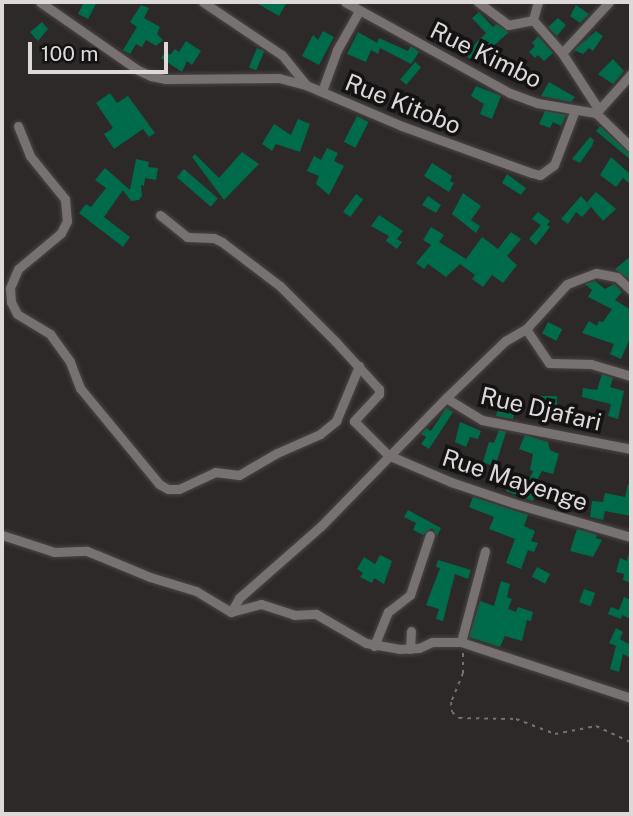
<!DOCTYPE html>
<style>
body{margin:0}
#map{position:relative;width:633px;height:816px;overflow:hidden;background:#2d2928;font-family:"Public Sans",sans-serif}
div>[style]{position:absolute}
.building>*{inset:0;background:#006b4a;transform-origin:0 0}
.path>*{height:2px;margin-top:-1px;transform-origin:0;background:repeating-linear-gradient(90deg,#757170 0 3.5px,transparent 0 8.5px)}
.roads{filter:drop-shadow(0 0 2px #494645) drop-shadow(0 0 2px #494645)}
.street>*{height:9px;margin:-4.5px;padding:0 4.5px;transform-origin:4.5px;border-radius:4.5px;background:#777271}
span{translate:-50% -50%;white-space:nowrap;text-align:center;line-height:1.15;-webkit-text-stroke:7px #141212;paint-order:stroke}
.street-label{font-size:24px;color:#dcd9d8}
.frame{position:absolute;inset:0;border:4px solid #dcd9d8;pointer-events:none}
.scale{position:absolute;left:28px;top:42px;width:140px;height:32px;box-sizing:border-box;border:4px solid #dcd9d8;border-top:0;padding-left:9px;font-size:21px;line-height:24px;white-space:nowrap;color:#dcd9d8;-webkit-text-stroke:5px #141212;paint-order:stroke}
</style>
<div id="map">
<div class="building">
<div style="clip-path:polygon(84px 2px,97px 2px,88px 19px,78px 14px)"></div>
<div style="clip-path:polygon(255px 2px,287px 2px,279px 16px)"></div>
<div style="clip-path:polygon(141px 5px,149px 8px,144px 18px,160px 27px,157px 34px,163px 40px,156px 46px,146px 40px,142px 47px,136px 44px,130px 54px,123px 50px,137px 27px,130px 22px)"></div>
<div style="clip-path:polygon(576px 5px,589px 14px,580px 23px,570px 16px)"></div>
<div style="clip-path:polygon(479px 12px,493px 27px,496px 24px,509px 32px,489px 50px,505px 60px,498px 73px,475px 54px,470px 59px,460px 49px,457px 52px,450px 47px,458px 36px,472px 47px,486px 33px,472px 18px)"></div>
<div style="clip-path:polygon(558px 18px,566px 25px,557px 36px,548px 27px)"></div>
<div style="clip-path:polygon(42px 22px,48px 29px,38px 41px,30px 32px)"></div>
<div style="clip-path:polygon(323px 31px,334px 37px,319px 65px,302px 56px,313px 35px,318px 40px)"></div>
<div style="clip-path:polygon(596px 31px,603px 36px,593px 51px,589px 48px,583px 54px,574px 50px)"></div>
<div style="clip-path:polygon(358px 32px,377px 43px,379px 38px,408px 51px,411px 46px,419px 52px,411px 64px,380px 48px,378px 54px,371px 50px,366px 62px,347px 54px)"></div>
<div style="clip-path:polygon(538px 36px,553px 53px,544px 61px,538px 55px,535px 58px,529px 52px,535px 46px,532px 43px)"></div>
<div style="clip-path:polygon(186px 41px,201px 51px,192px 65px,187px 61px,182px 72px,161px 58px,166px 51px,170px 55px,175px 49px,179px 52px)"></div>
<div style="left:257px;top:48px;width:8px;height:21px;rotate:23deg"></div>
<div style="clip-path:polygon(613px 59px,624px 71px,613px 84px,598px 74px)"></div>
<div style="left:415px;top:62px;width:8px;height:23px;rotate:40deg"></div>
<div style="clip-path:polygon(549px 82px,575px 97px,571px 102px,541px 96px)"></div>
<div style="clip-path:polygon(476px 86px,501px 96px,492px 119px,480px 114px,484px 104px,471px 96px)"></div>
<div style="clip-path:polygon(110px 93px,117px 103px,128px 96px,155px 133px,149px 137px,143px 129px,114px 149px,104px 134px,113px 128px,96px 103px)"></div>
<div style="clip-path:polygon(545px 111px,566px 115px,561px 126px,553px 122px,550px 128px,539px 124px)"></div>
<div style="left:357px;top:116px;width:13px;height:29px;rotate:27deg"></div>
<div style="clip-path:polygon(298px 119px,310px 124px,300px 152px,276px 144px,272px 151px,262px 144px,274px 124px,291px 135px)"></div>
<div style="clip-path:polygon(600px 126px,631px 154px,631px 160px,596px 131px)"></div>
<div style="clip-path:polygon(590px 137px,594px 140px,592px 146px,580px 163px,572px 159px)"></div>
<div style="clip-path:polygon(327px 148px,338px 153px,334px 161px,344px 166px,329px 195px,316px 184px,319px 176px,307px 171px,314px 156px,321px 160px)"></div>
<div style="clip-path:polygon(242px 152px,259px 164px,224px 200px,192px 157px,195px 154px,219px 178px)"></div>
<div style="clip-path:polygon(611px 157px,631px 175px,631px 185px,623px 178px,616px 187px,600px 175px)"></div>
<div style="clip-path:polygon(136px 159px,149px 162px,148px 167px,158px 168px,156px 180px,145px 178px,144px 186px,141px 185px,142px 196px,139px 200px,131px 201px,123px 190px,104px 217px,130px 237px,123px 247px,79px 213px,86px 204px,91px 207px,106px 188px,95px 180px,105px 168px,130px 190px)"></div>
<div style="clip-path:polygon(432px 163px,452px 176px,450px 181px,454px 183px,449px 192px,424px 176px)"></div>
<div style="left:184px;top:169px;width:45px;height:11px;rotate:41deg"></div>
<div style="clip-path:polygon(507px 174px,526px 188px,521px 195px,502px 183px)"></div>
<div style="clip-path:polygon(596px 192px,616px 209px,603px 221px,587px 202px)"></div>
<div style="clip-path:polygon(463px 193px,481px 206px,471px 220px,480px 226px,476px 233px,452px 214px)"></div>
<div style="left:356px;top:194px;width:9px;height:22px;rotate:36deg"></div>
<div style="clip-path:polygon(428px 196px,441px 205px,436px 213px,422px 205px)"></div>
<div style="clip-path:polygon(581px 196px,591px 207px,582px 217px,576px 212px,568px 224px,561px 219px)"></div>
<div style="clip-path:polygon(538px 212px,550px 221px,547px 225px,550px 227px,536px 245px,529px 239px,541px 225px,532px 219px)"></div>
<div style="clip-path:polygon(379px 215px,403px 231px,397px 239px,402px 242px,397px 249px,386px 241px,389px 236px,371px 226px)"></div>
<div style="clip-path:polygon(431px 227px,444px 235px,439px 242px,466px 259px,482px 237px,498px 249px,511px 232px,521px 239px,507px 256px,517px 265px,503px 283px,492px 275px,483px 287px,472px 279px,475px 275px,460px 264px,446px 277px,428px 264px,424px 269px,416px 263px,431px 245px,423px 240px)"></div>
<div style="clip-path:polygon(631px 256px,631px 281px,615px 269px)"></div>
<div style="clip-path:polygon(595px 281px,605px 289px,614px 284px,622px 292px,615px 300px,631px 310px,631px 336px,621px 359px,610px 354px,614px 344px,582px 333px,589px 321px,597px 326px,599px 321px,603px 322px,612px 309px,588px 297px,592px 290px,585px 284px)"></div>
<div style="left:548px;top:322px;width:16px;height:13px;rotate:27deg"></div>
<div style="clip-path:polygon(602px 374px,613px 378px,610px 387px,624px 391px,618px 419px,608px 416px,611px 404px,582px 397px,583px 388px,597px 390px)"></div>
<div style="left:535px;top:396px;width:22px;height:9px"></div>
<div style="clip-path:polygon(499px 403px,515px 408px,513px 419px,496px 416px)"></div>
<div style="clip-path:polygon(446px 408px,453px 412px,429px 449px,421px 444px,426px 437px,421px 434px,426px 428px,431px 431px)"></div>
<div style="clip-path:polygon(460px 422px,481px 431px,478px 439px,470px 437px,466px 447px,455px 442px)"></div>
<div style="clip-path:polygon(499px 430px,506px 432px,495px 467px,483px 462px,489px 442px,494px 443px)"></div>
<div style="clip-path:polygon(525px 435px,548px 442px,550px 450px,559px 454px,553px 474px,542px 471px,535px 484px,542px 486px,538px 499px,534px 498px,533px 501px,506px 491px,510px 482px,525px 488px,533px 471px,530px 470px,533px 454px,519px 449px)"></div>
<div style="clip-path:polygon(628px 484px,631px 484px,631px 516px,605px 511px,603px 520px,590px 517px,592px 501px,603px 502px,605px 493px,625px 497px)"></div>
<div style="clip-path:polygon(473px 497px,528px 515px,524px 526px,535px 531px,531px 541px,538px 543px,534px 552px,528px 550px,521px 569px,506px 563px,515px 539px,489px 529px,494px 517px,469px 507px)"></div>
<div style="clip-path:polygon(408px 510px,441px 528px,437px 536px,432px 528px,423px 535px,413px 530px,416px 523px,404px 517px)"></div>
<div style="clip-path:polygon(577px 529px,597px 535px,596px 538px,602px 540px,593px 557px,570px 551px)"></div>
<div style="clip-path:polygon(380px 555px,392px 561px,384px 584px,374px 578px,372px 583px,360px 577px,363px 573px,357px 569px,364px 557px,375px 564px)"></div>
<div style="clip-path:polygon(628px 555px,631px 555px,631px 583px,623px 580px,624px 574px,616px 572px,620px 558px,627px 561px)"></div>
<div style="clip-path:polygon(438px 560px,471px 570px,468px 579px,455px 574px,443px 621px,436px 619px,439px 609px,426px 605px,440px 568px,436px 567px)"></div>
<div style="left:537px;top:567px;width:15px;height:11px;rotate:28deg"></div>
<div style="clip-path:polygon(501px 581px,510px 584px,507px 597px,512px 599px,508px 609px,516px 612px,518px 607px,533px 612px,531px 621px,527px 620px,522px 641px,505px 636px,500px 647px,469px 637px,480px 601px,494px 606px)"></div>
<div style="left:584px;top:589px;width:12px;height:14px;rotate:20deg"></div>
<div style="clip-path:polygon(624px 597px,631px 600px,631px 619px,622px 615px,621px 619px,608px 614px,611px 607px,619px 610px)"></div>
<div style="clip-path:polygon(616px 628px,623px 632px,620px 639px,631px 645px,631px 658px,623px 654px,619px 672px,610px 669px,616px 646px,609px 643px)"></div>
</div>
<div class="path">
<div style="left:463px;top:653px;width:20px;rotate:90deg"></div>
<div style="left:463px;top:673px;width:31px;rotate:112deg"></div>
<div style="left:451px;top:702px;width:10px;rotate:84deg"></div>
<div style="left:452px;top:712px;width:9px;rotate:41deg"></div>
<div style="left:459px;top:718px;width:57px;rotate:1deg"></div>
<div style="left:516px;top:719px;width:42px;rotate:21deg"></div>
<div style="left:555px;top:734px;width:42px;rotate:-11deg"></div>
<div style="left:596px;top:726px;width:38px;rotate:25deg"></div>
</div>
<div class="roads">
<div class="street">
<div style="left:40px;top:2px;width:119px;rotate:34.8deg"></div>
<div style="left:138px;top:70px;width:14px;rotate:25deg"></div>
<div style="left:151px;top:76px;width:14px;rotate:12deg"></div>
<div style="left:165px;top:79px;width:114px;rotate:-0.5deg"></div>
<div style="left:279px;top:78px;width:27px;rotate:15deg"></div>
<div style="left:203px;top:2px;width:95px;rotate:33.9deg"></div>
<div style="left:282px;top:55px;width:38px;rotate:51deg"></div>
<div style="left:306px;top:85px;width:104px;rotate:23.1deg"></div>
<div style="left:402px;top:126px;width:138px;rotate:19.9deg"></div>
<div style="left:532px;top:173px;width:8px;rotate:14deg"></div>
<div style="left:540px;top:175px;width:17px;rotate:-36deg"></div>
<div style="left:554px;top:165px;width:59px;rotate:-69.1deg"></div>
<div style="left:345px;top:2px;width:188px;rotate:28.9deg"></div>
<div style="left:510px;top:93px;width:29px;rotate:20deg"></div>
<div style="left:537px;top:103px;width:60px;rotate:9.6deg"></div>
<div style="left:478px;top:2px;width:38px;rotate:37deg"></div>
<div style="left:508px;top:25px;width:25px;rotate:-11deg"></div>
<div style="left:538px;top:2px;width:19px;rotate:106deg"></div>
<div style="left:533px;top:20px;width:44px;rotate:48.7deg"></div>
<div style="left:562px;top:53px;width:68px;rotate:57deg"></div>
<div style="left:562px;top:53px;width:69px;rotate:-47.3deg"></div>
<div style="left:322px;top:91px;width:44px;rotate:-69.9deg"></div>
<div style="left:337px;top:50px;width:45px;rotate:-60.6deg"></div>
<div style="left:597px;top:112px;width:51px;rotate:-48.2deg"></div>
<div style="left:596px;top:113px;width:49px;rotate:44.2deg"></div>
<div style="left:18px;top:126px;width:32px;rotate:68deg"></div>
<div style="left:30px;top:156px;width:55px;rotate:50.9deg"></div>
<div style="left:65px;top:199px;width:22px;rotate:85deg"></div>
<div style="left:67px;top:221px;width:13px;rotate:117deg"></div>
<div style="left:61px;top:233px;width:56px;rotate:140.1deg"></div>
<div style="left:18px;top:269px;width:21px;rotate:113deg"></div>
<div style="left:10px;top:288px;width:14px;rotate:86deg"></div>
<div style="left:11px;top:302px;width:13px;rotate:63deg"></div>
<div style="left:17px;top:314px;width:39px;rotate:31deg"></div>
<div style="left:50px;top:334px;width:34px;rotate:54deg"></div>
<div style="left:70px;top:362px;width:28px;rotate:69deg"></div>
<div style="left:80px;top:388px;width:124px;rotate:50.5deg"></div>
<div style="left:159px;top:484px;width:10px;rotate:29deg"></div>
<div style="left:168px;top:489px;width:11px"></div>
<div style="left:179px;top:489px;width:40px;rotate:-25deg"></div>
<div style="left:215px;top:472px;width:24px;rotate:7deg"></div>
<div style="left:239px;top:475px;width:44px;rotate:-30.1deg"></div>
<div style="left:277px;top:453px;width:47px;rotate:-23.8deg"></div>
<div style="left:320px;top:434px;width:21px;rotate:-39deg"></div>
<div style="left:336px;top:421px;width:60px;rotate:-67.3deg"></div>
<div style="left:160px;top:215px;width:35px;rotate:39deg"></div>
<div style="left:187px;top:237px;width:27px;rotate:2deg"></div>
<div style="left:214px;top:238px;width:9px;rotate:27deg"></div>
<div style="left:222px;top:242px;width:73px;rotate:37.2deg"></div>
<div style="left:280px;top:286px;width:78px;rotate:45deg"></div>
<div style="left:335px;top:341px;width:65px;rotate:47.5deg"></div>
<div style="left:379px;top:389px;width:5px;rotate:90deg"></div>
<div style="left:379px;top:394px;width:37px;rotate:133deg"></div>
<div style="left:354px;top:421px;width:48px;rotate:45deg"></div>
<div style="left:388px;top:455px;width:69px;rotate:23.2deg"></div>
<div style="left:451px;top:482px;width:65px;rotate:18.7deg"></div>
<div style="left:513px;top:503px;width:123px;rotate:16.1deg"></div>
<div style="left:526px;top:329px;width:41px;rotate:55.9deg"></div>
<div style="left:549px;top:363px;width:42px;rotate:1.4deg"></div>
<div style="left:591px;top:364px;width:42px;rotate:16.7deg"></div>
<div style="left:446px;top:398px;width:42px;rotate:31.4deg"></div>
<div style="left:482px;top:420px;width:152px;rotate:11deg"></div>
<div style="left:2px;top:535px;width:55px;rotate:18.1deg"></div>
<div style="left:54px;top:552px;width:33px;rotate:-2deg"></div>
<div style="left:87px;top:551px;width:11px;rotate:22deg"></div>
<div style="left:97px;top:555px;width:57px;rotate:22.5deg"></div>
<div style="left:150px;top:577px;width:48px;rotate:16.9deg"></div>
<div style="left:196px;top:591px;width:41px;rotate:31deg"></div>
<div style="left:231px;top:612px;width:31px;rotate:-15deg"></div>
<div style="left:261px;top:604px;width:35px;rotate:18deg"></div>
<div style="left:294px;top:615px;width:22px;rotate:-3deg"></div>
<div style="left:316px;top:614px;width:58px;rotate:30.1deg"></div>
<div style="left:366px;top:643px;width:34px;rotate:10deg"></div>
<div style="left:399px;top:649px;width:20px;rotate:-3deg"></div>
<div style="left:419px;top:648px;width:14px;rotate:-25deg"></div>
<div style="left:432px;top:642px;width:29px"></div>
<div style="left:461px;top:642px;width:94px;rotate:-75.2deg"></div>
<div style="left:231px;top:612px;width:16px;rotate:-60deg"></div>
<div style="left:239px;top:598px;width:109px;rotate:-41.3deg"></div>
<div style="left:321px;top:526px;width:179px;rotate:-45.7deg"></div>
<div style="left:446px;top:398px;width:82px;rotate:-44deg"></div>
<div style="left:505px;top:341px;width:24px;rotate:-30deg"></div>
<div style="left:526px;top:329px;width:61px;rotate:-47.7deg"></div>
<div style="left:567px;top:284px;width:31px;rotate:-21deg"></div>
<div style="left:596px;top:273px;width:21px;rotate:11deg"></div>
<div style="left:617px;top:277px;width:19px;rotate:43deg"></div>
<div style="left:461px;top:642px;width:179px;rotate:18.2deg"></div>
<div style="left:374px;top:646px;width:37px;rotate:-68deg"></div>
<div style="left:388px;top:612px;width:28px;rotate:-38deg"></div>
<div style="left:410px;top:595px;width:63px;rotate:-71.6deg"></div>
<div style="left:410px;top:649px;width:18px;rotate:-87deg"></div>
</div>
</div>
<div class="street-label">
<span style="left:486px;top:55px;rotate:26deg">Rue Kimbo</span>
<span style="left:403px;top:104px;rotate:22deg">Rue Kitobo</span>
<span style="left:541px;top:409px;rotate:13deg">Rue Djafari</span>
<span style="left:515px;top:480px;rotate:18deg">Rue Mayenge</span>
</div>
<div class="frame"></div>
<div class="scale">100 m</div>
</div>
